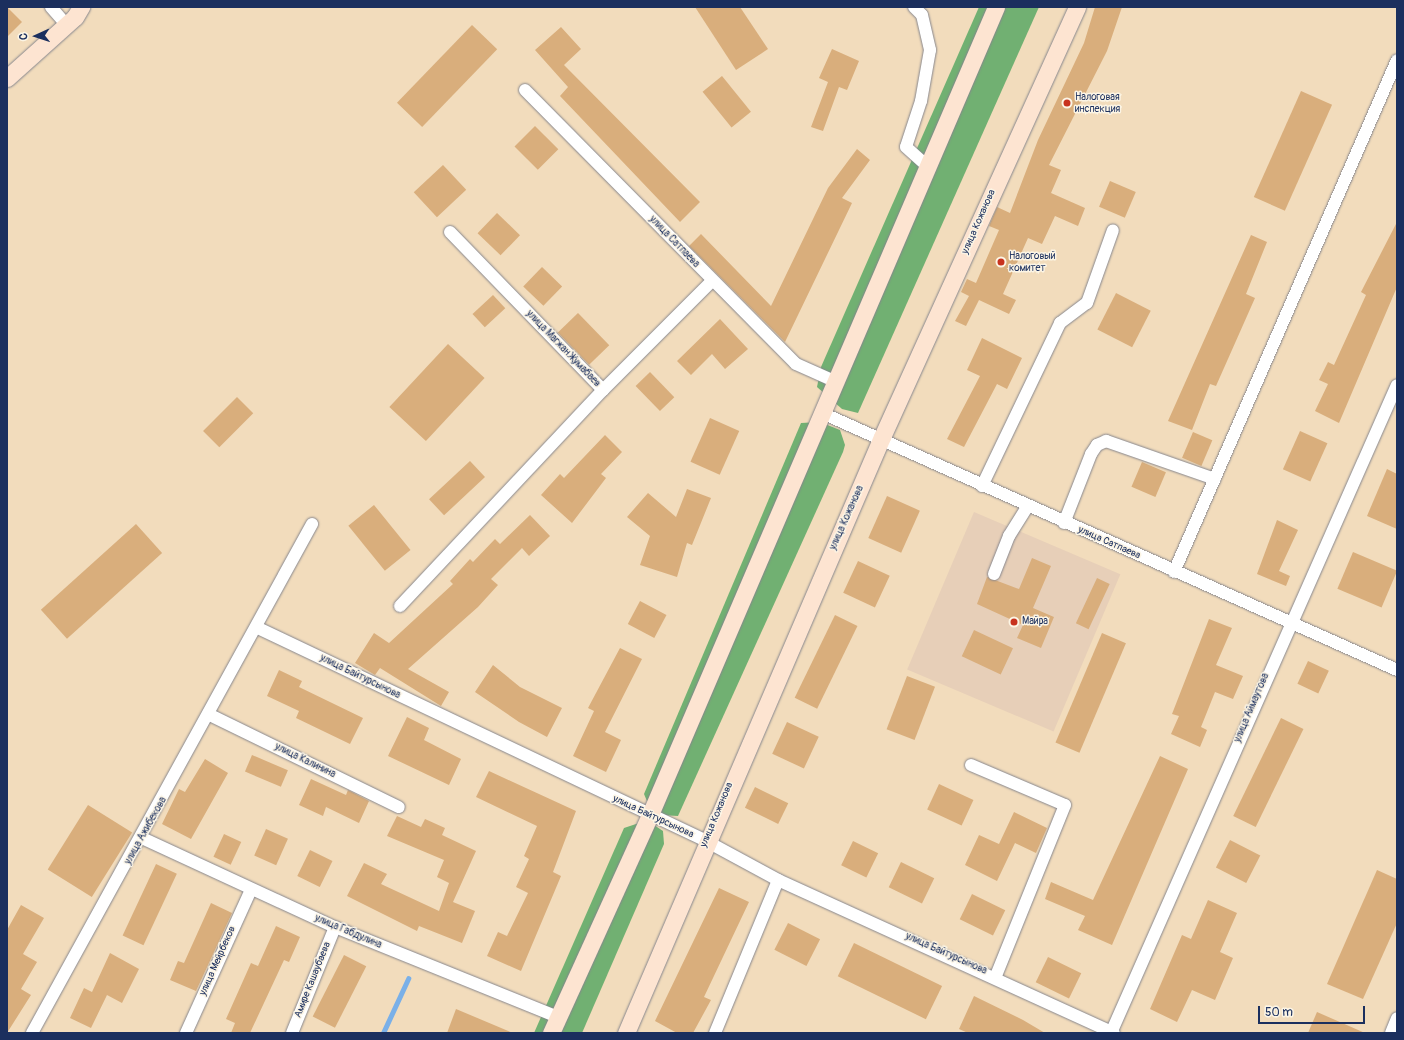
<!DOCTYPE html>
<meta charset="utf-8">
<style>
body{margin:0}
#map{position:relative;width:1404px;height:1040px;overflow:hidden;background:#f2dcbc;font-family:Pangolin,sans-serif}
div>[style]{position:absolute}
.built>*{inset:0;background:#e7cfb8;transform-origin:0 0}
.forest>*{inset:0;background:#71b072}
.stream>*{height:4.5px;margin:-2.25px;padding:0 2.25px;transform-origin:2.25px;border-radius:2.25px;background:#7ab0e8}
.building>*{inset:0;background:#d9ae7c;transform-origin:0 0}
.roads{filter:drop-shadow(0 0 1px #86868d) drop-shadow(0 0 1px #86868d)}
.street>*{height:12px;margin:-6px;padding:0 6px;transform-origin:6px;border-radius:6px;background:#fff}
.secondary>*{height:17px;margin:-8.5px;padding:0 8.5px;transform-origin:8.5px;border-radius:8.5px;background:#fde4d1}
.dots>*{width:11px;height:11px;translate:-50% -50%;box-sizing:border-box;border:2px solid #fcf5e5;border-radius:50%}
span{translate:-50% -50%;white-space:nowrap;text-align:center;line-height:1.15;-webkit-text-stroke:3px #fcf5e5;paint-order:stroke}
.poi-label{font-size:10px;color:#1b2f5e}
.left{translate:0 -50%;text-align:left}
.street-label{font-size:10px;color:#1b2f5e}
.frame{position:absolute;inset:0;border:8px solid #1b2f5e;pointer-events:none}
.north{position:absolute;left:16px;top:16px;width:40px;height:40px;-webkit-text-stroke:3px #fcf5e5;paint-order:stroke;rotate:267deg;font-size:11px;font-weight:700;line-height:16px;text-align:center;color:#1b2f5e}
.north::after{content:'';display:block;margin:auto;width:14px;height:18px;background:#1b2f5e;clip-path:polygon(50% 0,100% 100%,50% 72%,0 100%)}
.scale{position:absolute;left:1258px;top:1006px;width:107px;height:18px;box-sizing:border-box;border:2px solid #1b2f5e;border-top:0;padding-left:5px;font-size:12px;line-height:14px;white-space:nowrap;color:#1b2f5e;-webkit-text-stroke:3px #fcf5e5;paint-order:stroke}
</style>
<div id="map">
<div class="built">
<div style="left:974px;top:512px;width:159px;height:171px;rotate:23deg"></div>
</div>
<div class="forest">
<div style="clip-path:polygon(979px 7px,1039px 7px,858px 413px,842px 409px,817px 387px,821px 367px)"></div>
<div style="clip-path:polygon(820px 422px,840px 430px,845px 445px,843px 452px,678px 816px,661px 815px,649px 806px,644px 794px,801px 423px)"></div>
<div style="clip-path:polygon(639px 823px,651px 823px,663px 831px,664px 844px,582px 1033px,534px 1033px,624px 828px)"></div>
</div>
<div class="stream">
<div style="left:383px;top:1033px;width:60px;rotate:-65.2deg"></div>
</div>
<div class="building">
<div style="clip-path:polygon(7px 7px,22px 22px,7px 37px)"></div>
<div style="clip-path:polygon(695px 7px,740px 7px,768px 49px,736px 70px)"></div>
<div style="clip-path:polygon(1095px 7px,1122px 7px,1107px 51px,1049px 165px,1061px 170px,1051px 193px,1085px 208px,1078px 226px,1055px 216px,1042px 244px,1028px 238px,1003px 294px,1016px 300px,1009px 314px,979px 300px,966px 326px,955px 321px,969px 296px,961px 292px,967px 279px,976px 283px,999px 230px,989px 226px,997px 207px,1010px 213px,1038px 140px,1084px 43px)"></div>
<div style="left:472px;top:25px;width:35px;height:108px;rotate:44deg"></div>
<div style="clip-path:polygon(561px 27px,581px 49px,564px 65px,700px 202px,680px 222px,560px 96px,568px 87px,535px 50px)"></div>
<div style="clip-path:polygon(832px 49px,859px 61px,847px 90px,839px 87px,823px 131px,811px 127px,828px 82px,819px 78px)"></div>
<div style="left:722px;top:76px;width:46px;height:25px;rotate:51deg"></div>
<div style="left:1301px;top:91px;width:34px;height:116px;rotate:24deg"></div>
<div style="left:535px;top:126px;width:33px;height:29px;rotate:45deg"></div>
<div style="clip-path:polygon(857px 149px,870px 160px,842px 198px,852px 203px,785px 342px,689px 246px,701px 234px,771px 306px,828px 188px)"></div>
<div style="left:443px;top:165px;width:34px;height:40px;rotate:47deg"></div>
<div style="left:1110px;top:181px;width:28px;height:28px;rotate:23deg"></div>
<div style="left:497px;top:213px;width:32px;height:28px;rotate:44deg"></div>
<div style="clip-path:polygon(1397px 222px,1397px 287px,1339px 423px,1315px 411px,1328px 384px,1319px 380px,1328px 362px,1334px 365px,1366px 295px,1361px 292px)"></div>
<div style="clip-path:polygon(1251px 235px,1267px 242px,1246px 294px,1255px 298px,1216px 386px,1210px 384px,1192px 430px,1168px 421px)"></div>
<div style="left:542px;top:267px;width:28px;height:27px;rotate:44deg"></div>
<div style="left:1116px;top:293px;width:39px;height:41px;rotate:27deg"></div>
<div style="left:493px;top:295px;width:18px;height:28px;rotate:47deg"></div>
<div style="left:578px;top:313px;width:45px;height:28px;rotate:46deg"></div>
<div style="clip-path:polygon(720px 319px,748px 349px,725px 369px,712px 354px,691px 375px,677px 361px)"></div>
<div style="clip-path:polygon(982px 338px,1022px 358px,1007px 389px,997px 384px,964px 447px,947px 439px,980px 376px,967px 370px)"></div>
<div style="left:448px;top:344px;width:50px;height:86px;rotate:43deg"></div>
<div style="left:650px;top:372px;width:35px;height:20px;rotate:46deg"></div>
<div style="left:237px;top:397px;width:23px;height:48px;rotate:45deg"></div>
<div style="left:710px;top:418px;width:32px;height:48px;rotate:24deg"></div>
<div style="left:1300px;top:431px;width:30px;height:42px;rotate:24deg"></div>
<div style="left:1193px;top:432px;width:21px;height:28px;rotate:23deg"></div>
<div style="clip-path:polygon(605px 435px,622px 452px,601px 474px,606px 478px,572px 523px,541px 495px,560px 474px,564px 478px)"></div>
<div style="left:470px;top:461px;width:22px;height:56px;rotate:47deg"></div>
<div style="left:1142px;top:462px;width:26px;height:27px;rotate:23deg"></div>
<div style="clip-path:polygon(1387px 469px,1397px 474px,1397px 529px,1367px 516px)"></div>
<div style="clip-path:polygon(687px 489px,711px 498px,692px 545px,687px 543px,677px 577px,640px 565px,650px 536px,627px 517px,648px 493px,676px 517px)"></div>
<div style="left:887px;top:496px;width:36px;height:46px;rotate:24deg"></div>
<div style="left:374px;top:505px;width:58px;height:33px;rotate:51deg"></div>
<div style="clip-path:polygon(530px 515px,550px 536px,529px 556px,522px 548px,491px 579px,498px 585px,478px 607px,408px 669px,449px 692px,441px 706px,380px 668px,375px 675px,355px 663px,374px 633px,389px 643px,453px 584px,450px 581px,470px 559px,473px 562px,495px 539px,500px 544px)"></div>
<div style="clip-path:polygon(1277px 520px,1298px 530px,1279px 571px,1290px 576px,1286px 586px,1257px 574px)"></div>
<div style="left:136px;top:524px;width:39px;height:128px;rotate:48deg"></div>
<div style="left:1353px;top:552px;width:48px;height:40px;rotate:23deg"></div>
<div style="clip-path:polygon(1032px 558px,1051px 566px,1033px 608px,1054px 617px,1041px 648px,1017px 638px,1023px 625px,977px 604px,987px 577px,1019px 589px)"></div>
<div style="left:858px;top:561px;width:35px;height:35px;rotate:25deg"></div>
<div style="left:1097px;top:578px;width:14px;height:50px;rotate:25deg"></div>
<div style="left:640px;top:601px;width:30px;height:26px;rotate:28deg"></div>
<div style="left:835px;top:615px;width:25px;height:92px;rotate:26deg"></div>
<div style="clip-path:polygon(1209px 619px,1232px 628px,1216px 665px,1243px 676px,1233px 699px,1215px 692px,1201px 727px,1207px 730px,1200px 747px,1171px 734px,1179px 716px,1172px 714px)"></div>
<div style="left:974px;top:630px;width:43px;height:29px;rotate:25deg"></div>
<div style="left:1102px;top:633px;width:26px;height:119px;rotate:23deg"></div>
<div style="clip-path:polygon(620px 648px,642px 659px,605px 732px,621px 740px,606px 772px,573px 756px,594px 711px,588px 708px)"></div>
<div style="left:1308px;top:661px;width:23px;height:25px;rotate:25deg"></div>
<div style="clip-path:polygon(493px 665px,520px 687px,562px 708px,547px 737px,519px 722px,475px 692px)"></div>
<div style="clip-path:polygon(279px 670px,302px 681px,299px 687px,363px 718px,350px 744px,296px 718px,299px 711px,267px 696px)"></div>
<div style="left:907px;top:676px;width:30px;height:57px;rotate:21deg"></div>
<div style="clip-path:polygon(407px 717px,429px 728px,424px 740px,461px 759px,449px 785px,388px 756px)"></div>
<div style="left:1281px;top:718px;width:25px;height:109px;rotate:26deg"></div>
<div style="left:787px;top:722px;width:35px;height:35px;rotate:25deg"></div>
<div style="left:252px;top:755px;width:39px;height:18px;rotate:23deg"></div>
<div style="clip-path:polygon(1160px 756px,1188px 769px,1112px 945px,1078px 930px,1085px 916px,1045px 899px,1051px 882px,1093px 900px)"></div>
<div style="clip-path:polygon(205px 759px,228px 773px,191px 839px,162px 824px,179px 789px,185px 792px)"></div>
<div style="clip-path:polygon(489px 771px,576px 811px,553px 872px,561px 876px,521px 971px,487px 956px,498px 932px,507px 936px,528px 893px,516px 887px,529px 859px,524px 856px,537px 826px,476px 797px)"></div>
<div style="clip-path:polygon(311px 779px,346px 795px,348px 790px,369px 801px,359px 823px,326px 807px,323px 816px,299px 805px)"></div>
<div style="left:939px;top:784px;width:38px;height:28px;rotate:25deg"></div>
<div style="left:755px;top:787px;width:37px;height:23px;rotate:26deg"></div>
<div style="left:88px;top:805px;width:52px;height:76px;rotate:32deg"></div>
<div style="clip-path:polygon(1014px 812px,1047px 828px,1036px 853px,1015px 843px,997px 881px,965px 865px,979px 835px,999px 844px)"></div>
<div style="clip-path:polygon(397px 816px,421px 827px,425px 819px,445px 828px,442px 835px,476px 851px,453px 902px,475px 911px,462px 943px,419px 926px,417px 931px,347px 896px,364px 863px,387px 874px,381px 884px,439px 911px,449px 883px,437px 877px,444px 860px,387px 836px)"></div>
<div style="left:266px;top:829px;width:24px;height:29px;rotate:24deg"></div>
<div style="left:224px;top:834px;width:19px;height:25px;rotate:25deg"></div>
<div style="left:1230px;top:840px;width:34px;height:31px;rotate:27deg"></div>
<div style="left:853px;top:841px;width:28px;height:27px;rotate:26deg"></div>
<div style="left:310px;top:850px;width:25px;height:29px;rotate:26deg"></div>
<div style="left:901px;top:862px;width:37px;height:28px;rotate:26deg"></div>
<div style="left:156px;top:864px;width:23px;height:79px;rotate:25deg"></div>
<div style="clip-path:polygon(1377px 870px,1397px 879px,1397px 923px,1363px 999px,1327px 984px)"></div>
<div style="clip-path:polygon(719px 888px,749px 902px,704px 997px,711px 1000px,693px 1033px,677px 1033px,655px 1021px)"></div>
<div style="left:972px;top:894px;width:37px;height:28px;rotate:26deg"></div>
<div style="clip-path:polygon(1208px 900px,1237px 913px,1220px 952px,1233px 958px,1215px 1000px,1192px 990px,1177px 1022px,1150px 1009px,1182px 935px,1191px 939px)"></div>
<div style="clip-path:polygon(211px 903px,232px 913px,196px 991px,170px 980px,178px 961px,184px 963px)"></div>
<div style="clip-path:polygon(21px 905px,44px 918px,23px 954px,37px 962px,21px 989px,31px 995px,7px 1033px,7px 930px)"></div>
<div style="left:788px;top:923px;width:36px;height:30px;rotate:27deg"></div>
<div style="clip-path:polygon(276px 926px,300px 937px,289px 962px,284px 960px,250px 1033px,231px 1033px,235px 1023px,226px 1019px,251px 963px,258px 966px)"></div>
<div style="left:854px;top:943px;width:98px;height:37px;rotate:26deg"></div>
<div style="clip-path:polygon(110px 953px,139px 969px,122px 1003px,107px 995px,91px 1028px,70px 1018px,84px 988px,92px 992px)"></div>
<div style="left:344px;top:955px;width:25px;height:69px;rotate:27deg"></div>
<div style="left:1048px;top:957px;width:37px;height:28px;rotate:26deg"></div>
<div style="clip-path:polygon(974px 996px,1023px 1020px,1045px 1033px,968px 1033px,959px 1029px)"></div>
<div style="clip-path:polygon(456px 1009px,513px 1033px,447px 1033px)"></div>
<div style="clip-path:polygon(1317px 1012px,1365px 1033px,1308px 1033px)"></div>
</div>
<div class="roads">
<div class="street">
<div style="left:51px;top:7px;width:21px;rotate:49deg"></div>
<div style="left:914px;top:7px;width:11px;rotate:45deg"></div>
<div style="left:922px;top:15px;width:36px;rotate:77deg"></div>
<div style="left:930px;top:50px;width:52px;rotate:100deg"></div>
<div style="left:921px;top:101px;width:48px;rotate:108.1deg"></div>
<div style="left:906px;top:147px;width:28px;rotate:42deg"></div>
<div style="left:525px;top:90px;width:385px;rotate:45.3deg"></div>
<div style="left:796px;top:364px;width:42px;rotate:24.1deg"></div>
<div style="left:450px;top:232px;width:220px;rotate:45.9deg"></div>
<div style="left:603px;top:390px;width:154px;rotate:-45deg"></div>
<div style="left:822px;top:413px;width:630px;rotate:24.08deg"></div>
<div style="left:982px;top:486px;width:181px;rotate:-64.4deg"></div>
<div style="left:1060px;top:323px;width:34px;rotate:-37deg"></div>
<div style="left:1087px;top:303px;width:77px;rotate:-70.4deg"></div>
<div style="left:1064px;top:523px;width:74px;rotate:-68.6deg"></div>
<div style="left:1091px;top:454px;width:11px;rotate:-56deg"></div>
<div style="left:1097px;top:445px;width:10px;rotate:-24deg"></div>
<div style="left:1106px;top:441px;width:115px;rotate:19.2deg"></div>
<div style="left:1174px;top:572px;width:558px;rotate:-66.46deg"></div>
<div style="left:994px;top:574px;width:41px;rotate:-68.5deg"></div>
<div style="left:1009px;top:536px;width:36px;rotate:-58deg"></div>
<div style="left:400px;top:606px;width:296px;rotate:-46.8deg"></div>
<div style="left:258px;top:628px;width:496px;rotate:25.4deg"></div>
<div style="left:706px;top:841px;width:82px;rotate:28.4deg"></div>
<div style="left:778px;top:880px;width:369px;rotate:24.5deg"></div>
<div style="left:210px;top:715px;width:210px;rotate:26deg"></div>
<div style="left:971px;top:765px;width:102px;rotate:23.1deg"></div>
<div style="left:1065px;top:805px;width:184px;rotate:112deg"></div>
<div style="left:142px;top:838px;width:213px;rotate:24.8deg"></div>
<div style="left:335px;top:927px;width:240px;rotate:22deg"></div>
<div style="left:32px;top:1033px;width:581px;rotate:-61.18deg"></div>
<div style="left:186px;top:1033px;width:157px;rotate:-65.6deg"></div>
<div style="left:292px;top:1033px;width:114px;rotate:-67.9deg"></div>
<div style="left:715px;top:1033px;width:165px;rotate:-67.6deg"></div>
<div style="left:1111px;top:1033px;width:708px;rotate:-66.19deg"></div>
<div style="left:1391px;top:1033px;width:16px;rotate:-68deg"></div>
</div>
<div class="secondary">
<div style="left:7px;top:78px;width:91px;rotate:-41.9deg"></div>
<div style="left:75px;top:17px;width:12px;rotate:-59deg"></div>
<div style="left:551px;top:1033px;width:237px;rotate:-65.6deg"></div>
<div style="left:649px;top:817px;width:881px;rotate:-66.81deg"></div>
<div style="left:626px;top:1033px;width:649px;rotate:-66.76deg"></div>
<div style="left:882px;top:437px;width:472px;rotate:-65.6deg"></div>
</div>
</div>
<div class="dots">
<div style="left:1067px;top:103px;background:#c8321e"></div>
<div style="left:1001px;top:262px;background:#c8321e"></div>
<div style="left:1014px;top:622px;background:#c8321e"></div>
</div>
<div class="poi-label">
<span class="left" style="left:1075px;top:103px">Налоговая<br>инспекция</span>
<span class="left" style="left:1009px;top:262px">Налоговый<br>комитет</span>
<span class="left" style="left:1022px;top:622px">Майра</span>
</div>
<div class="street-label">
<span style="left:979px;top:222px;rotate:-66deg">улица Кожанова</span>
<span style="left:674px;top:242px;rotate:46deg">улица Сатпаева</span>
<span style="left:563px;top:349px;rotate:46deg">улица Магжан Жумабаев</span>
<span style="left:847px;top:518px;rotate:-66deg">улица Кожанова</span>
<span style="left:1109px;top:543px;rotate:24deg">улица Сатпаева</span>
<span style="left:360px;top:677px;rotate:26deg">улица Байтурсынова</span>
<span style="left:1252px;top:708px;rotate:-67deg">улица Аймаутова</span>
<span style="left:305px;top:761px;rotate:26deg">улица Калинина</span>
<span style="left:717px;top:815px;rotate:-67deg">улица Кожанова</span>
<span style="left:653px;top:817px;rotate:25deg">улица Байтурсынова</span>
<span style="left:146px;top:831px;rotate:-61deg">улица Ажибекова</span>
<span style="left:348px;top:932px;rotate:23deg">улица Габдулина</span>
<span style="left:946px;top:954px;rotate:24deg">улица Байтурсынова</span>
<span style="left:218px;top:961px;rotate:-66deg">улица Мейрбеков</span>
<span style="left:313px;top:980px;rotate:-68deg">Амире Кашаубаева</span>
</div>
<div class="frame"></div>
<div class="north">С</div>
<div class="scale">50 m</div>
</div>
